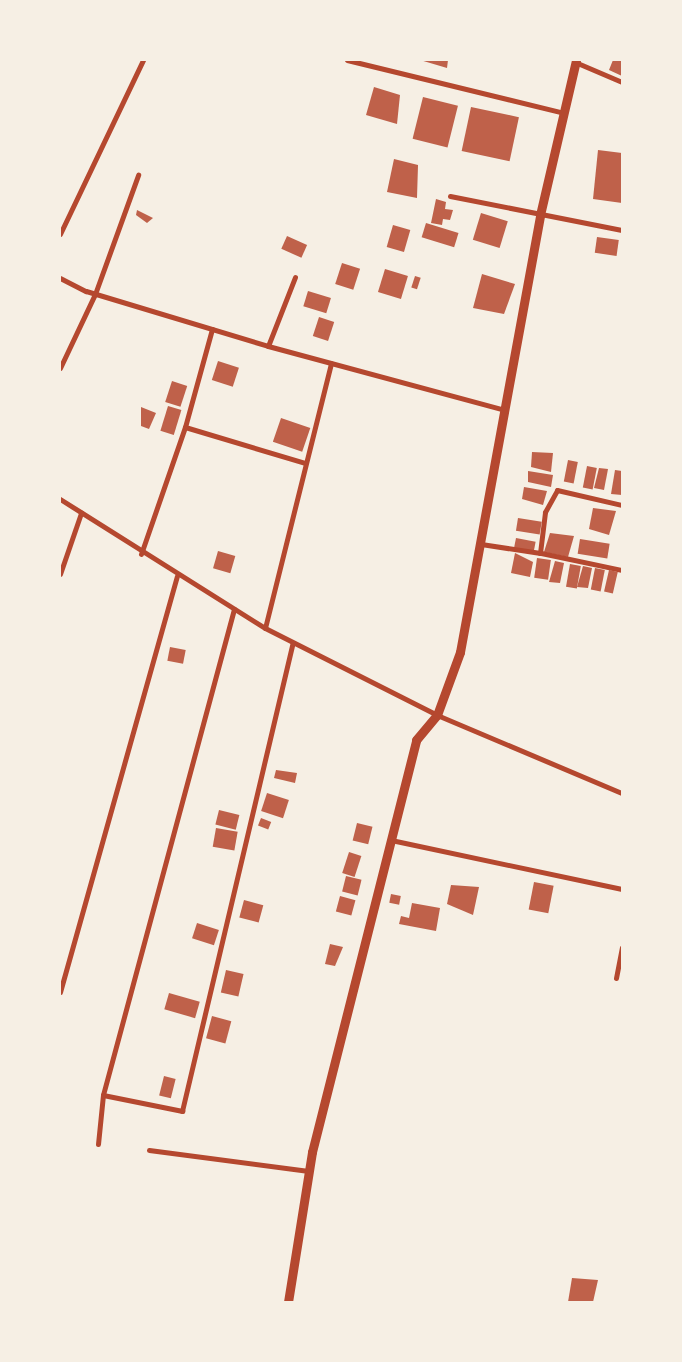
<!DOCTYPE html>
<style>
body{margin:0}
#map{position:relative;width:682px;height:1362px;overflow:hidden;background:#f6efe4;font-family:Ubuntu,sans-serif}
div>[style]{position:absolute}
.building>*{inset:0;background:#bf614a;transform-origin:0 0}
.minor>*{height:5px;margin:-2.5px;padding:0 2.5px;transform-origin:2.5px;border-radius:2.5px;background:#b5482f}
.secondary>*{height:9px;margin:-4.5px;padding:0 4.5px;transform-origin:4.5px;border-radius:4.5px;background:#b5482f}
span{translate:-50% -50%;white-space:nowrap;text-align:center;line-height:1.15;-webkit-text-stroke:4px #f6efe4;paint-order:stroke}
.frame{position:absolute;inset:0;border:61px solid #f6efe4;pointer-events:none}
</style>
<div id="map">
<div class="building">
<div style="clip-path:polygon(420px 60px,448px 60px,447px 68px)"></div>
<div style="clip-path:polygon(613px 60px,622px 60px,622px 76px,609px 70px)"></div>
<div style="clip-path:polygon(374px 87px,400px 95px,397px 124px,366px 115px)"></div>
<div style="left:423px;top:97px;width:36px;height:43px;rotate:14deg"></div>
<div style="left:471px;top:107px;width:49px;height:45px;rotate:12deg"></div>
<div style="clip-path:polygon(598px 150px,622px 153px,622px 203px,593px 199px)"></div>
<div style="clip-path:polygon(394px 159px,418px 165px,417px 198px,387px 192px)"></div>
<div style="clip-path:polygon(436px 199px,446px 202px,445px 209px,453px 210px,450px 220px,443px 219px,442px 225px,431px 223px)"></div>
<div style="clip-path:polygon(137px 210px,153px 218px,147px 223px,136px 215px)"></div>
<div style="left:481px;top:213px;width:28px;height:28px;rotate:17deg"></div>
<div style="left:426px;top:223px;width:34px;height:15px;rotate:17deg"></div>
<div style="left:393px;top:225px;width:18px;height:23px;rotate:16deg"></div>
<div style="left:287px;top:236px;width:22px;height:14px;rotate:24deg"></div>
<div style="left:597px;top:237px;width:22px;height:16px;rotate:8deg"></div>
<div style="left:342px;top:263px;width:19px;height:22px;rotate:18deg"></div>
<div style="left:385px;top:269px;width:24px;height:24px;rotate:17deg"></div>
<div style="clip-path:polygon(482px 274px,515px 284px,504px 314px,473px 308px)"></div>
<div style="left:415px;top:276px;width:6px;height:12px;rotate:18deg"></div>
<div style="left:308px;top:291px;width:24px;height:16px;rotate:17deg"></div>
<div style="left:319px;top:317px;width:16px;height:20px;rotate:18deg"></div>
<div style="left:218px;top:361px;width:22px;height:20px;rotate:18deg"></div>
<div style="left:172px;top:381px;width:16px;height:22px;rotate:18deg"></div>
<div style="left:168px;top:406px;width:14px;height:26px;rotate:17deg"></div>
<div style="clip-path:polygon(141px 407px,156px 413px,149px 429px,141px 426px)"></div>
<div style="left:281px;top:418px;width:31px;height:25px;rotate:19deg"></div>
<div style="clip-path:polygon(532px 452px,553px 453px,551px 472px,531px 467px)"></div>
<div style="left:568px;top:460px;width:10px;height:22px;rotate:11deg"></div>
<div style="left:587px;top:466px;width:10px;height:22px;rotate:11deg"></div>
<div style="clip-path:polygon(599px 468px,608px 469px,604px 490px,594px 488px)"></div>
<div style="clip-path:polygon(615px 470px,622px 471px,622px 495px,611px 494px)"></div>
<div style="clip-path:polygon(528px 471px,553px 475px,551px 487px,528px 482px)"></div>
<div style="clip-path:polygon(524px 487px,547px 491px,543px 505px,522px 499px)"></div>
<div style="clip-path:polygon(593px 508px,616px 511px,609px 535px,589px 529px)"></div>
<div style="left:518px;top:518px;width:24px;height:13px;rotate:9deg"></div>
<div style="clip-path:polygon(550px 533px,574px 536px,568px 557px,544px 552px)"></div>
<div style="left:516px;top:538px;width:20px;height:12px;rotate:11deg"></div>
<div style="left:580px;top:539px;width:30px;height:15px;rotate:9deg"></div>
<div style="left:218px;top:551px;width:18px;height:18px;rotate:16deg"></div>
<div style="clip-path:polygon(515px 553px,533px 562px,530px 577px,511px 573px)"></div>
<div style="left:537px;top:558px;width:14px;height:20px;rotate:8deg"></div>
<div style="clip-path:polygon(555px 561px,564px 563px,560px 583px,549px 582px)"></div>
<div style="left:570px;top:564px;width:11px;height:23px;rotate:10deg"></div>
<div style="clip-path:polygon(583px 566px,592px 568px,588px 588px,577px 587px)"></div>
<div style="left:595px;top:568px;width:10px;height:22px;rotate:11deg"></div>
<div style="left:609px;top:570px;width:9px;height:22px;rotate:13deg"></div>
<div style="left:170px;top:647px;width:16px;height:14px;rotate:11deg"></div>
<div style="clip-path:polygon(276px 770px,297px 773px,295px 783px,274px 778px)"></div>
<div style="left:267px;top:793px;width:23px;height:19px;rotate:18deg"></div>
<div style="left:219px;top:810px;width:21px;height:15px;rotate:14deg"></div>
<div style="left:261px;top:818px;width:11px;height:8px;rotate:22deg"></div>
<div style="left:357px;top:823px;width:16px;height:18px;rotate:14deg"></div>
<div style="left:216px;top:828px;width:22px;height:19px;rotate:10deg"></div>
<div style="left:349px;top:852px;width:13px;height:22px;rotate:18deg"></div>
<div style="left:346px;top:876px;width:16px;height:16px;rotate:14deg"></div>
<div style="left:534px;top:882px;width:20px;height:28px;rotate:11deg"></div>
<div style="clip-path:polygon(451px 885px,479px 887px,473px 915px,447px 904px)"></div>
<div style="left:391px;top:894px;width:10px;height:9px;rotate:11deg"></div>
<div style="left:340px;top:896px;width:16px;height:16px;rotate:15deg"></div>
<div style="left:244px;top:900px;width:20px;height:18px;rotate:15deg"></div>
<div style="clip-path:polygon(412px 903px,440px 908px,436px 931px,399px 924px,401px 916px,409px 918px)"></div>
<div style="left:197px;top:923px;width:23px;height:16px;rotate:18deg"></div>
<div style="clip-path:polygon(330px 944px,343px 947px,335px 966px,325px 964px)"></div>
<div style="left:226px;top:970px;width:18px;height:23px;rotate:13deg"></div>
<div style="left:169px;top:993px;width:32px;height:17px;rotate:16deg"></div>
<div style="left:212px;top:1016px;width:20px;height:23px;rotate:15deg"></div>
<div style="left:164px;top:1076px;width:12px;height:20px;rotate:14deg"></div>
<div style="clip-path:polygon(572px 1278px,598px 1280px,593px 1302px,568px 1302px)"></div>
</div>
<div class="minor">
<div style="left:347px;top:60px;width:220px;rotate:13.7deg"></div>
<div style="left:575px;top:62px;width:51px;rotate:23.1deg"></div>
<div style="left:450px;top:196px;width:175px;rotate:11.2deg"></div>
<div style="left:60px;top:234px;width:193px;rotate:-64.5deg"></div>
<div style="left:60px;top:278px;width:29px;rotate:27deg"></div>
<div style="left:86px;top:291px;width:190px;rotate:16.8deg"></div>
<div style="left:268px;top:346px;width:245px;rotate:15.1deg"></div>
<div style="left:212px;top:329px;width:102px;rotate:105.4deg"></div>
<div style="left:185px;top:427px;width:125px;rotate:16.7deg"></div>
<div style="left:268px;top:346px;width:74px;rotate:-68.6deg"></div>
<div style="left:60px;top:368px;width:82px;rotate:-64.7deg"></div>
<div style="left:95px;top:294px;width:127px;rotate:-70.1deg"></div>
<div style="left:60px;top:499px;width:242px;rotate:32.2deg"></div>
<div style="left:265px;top:628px;width:193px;rotate:26.8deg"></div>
<div style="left:437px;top:715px;width:201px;rotate:22.9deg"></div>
<div style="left:481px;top:544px;width:60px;rotate:8.7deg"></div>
<div style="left:540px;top:553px;width:41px;rotate:-83deg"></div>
<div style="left:545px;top:512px;width:25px;rotate:-61deg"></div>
<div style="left:557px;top:490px;width:67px;rotate:13deg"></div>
<div style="left:541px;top:553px;width:83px;rotate:11.9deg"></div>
<div style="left:141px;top:554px;width:134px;rotate:-70.9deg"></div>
<div style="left:60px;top:574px;width:65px;rotate:-71deg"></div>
<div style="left:234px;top:609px;width:503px;rotate:105.09deg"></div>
<div style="left:103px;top:1095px;width:81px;rotate:11.4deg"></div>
<div style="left:182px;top:1111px;width:481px;rotate:-76.7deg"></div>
<div style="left:265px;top:628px;width:273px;rotate:-76deg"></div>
<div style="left:391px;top:840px;width:236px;rotate:12deg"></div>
<div style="left:616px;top:978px;width:31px;rotate:-79deg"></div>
<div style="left:60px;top:992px;width:432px;rotate:-74.3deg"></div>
<div style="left:98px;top:1144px;width:49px;rotate:-84.2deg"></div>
<div style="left:149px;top:1150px;width:161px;rotate:7.5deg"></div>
</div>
<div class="secondary">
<div style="left:288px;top:1302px;width:152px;rotate:-80.9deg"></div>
<div style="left:312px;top:1152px;width:425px;rotate:-75.8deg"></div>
<div style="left:416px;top:740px;width:33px;rotate:-50deg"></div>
<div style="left:437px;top:715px;width:67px;rotate:-69.9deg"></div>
<div style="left:460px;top:652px;width:444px;rotate:-79.6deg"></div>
<div style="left:540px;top:215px;width:159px;rotate:-76.9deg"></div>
</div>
<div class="frame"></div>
</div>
